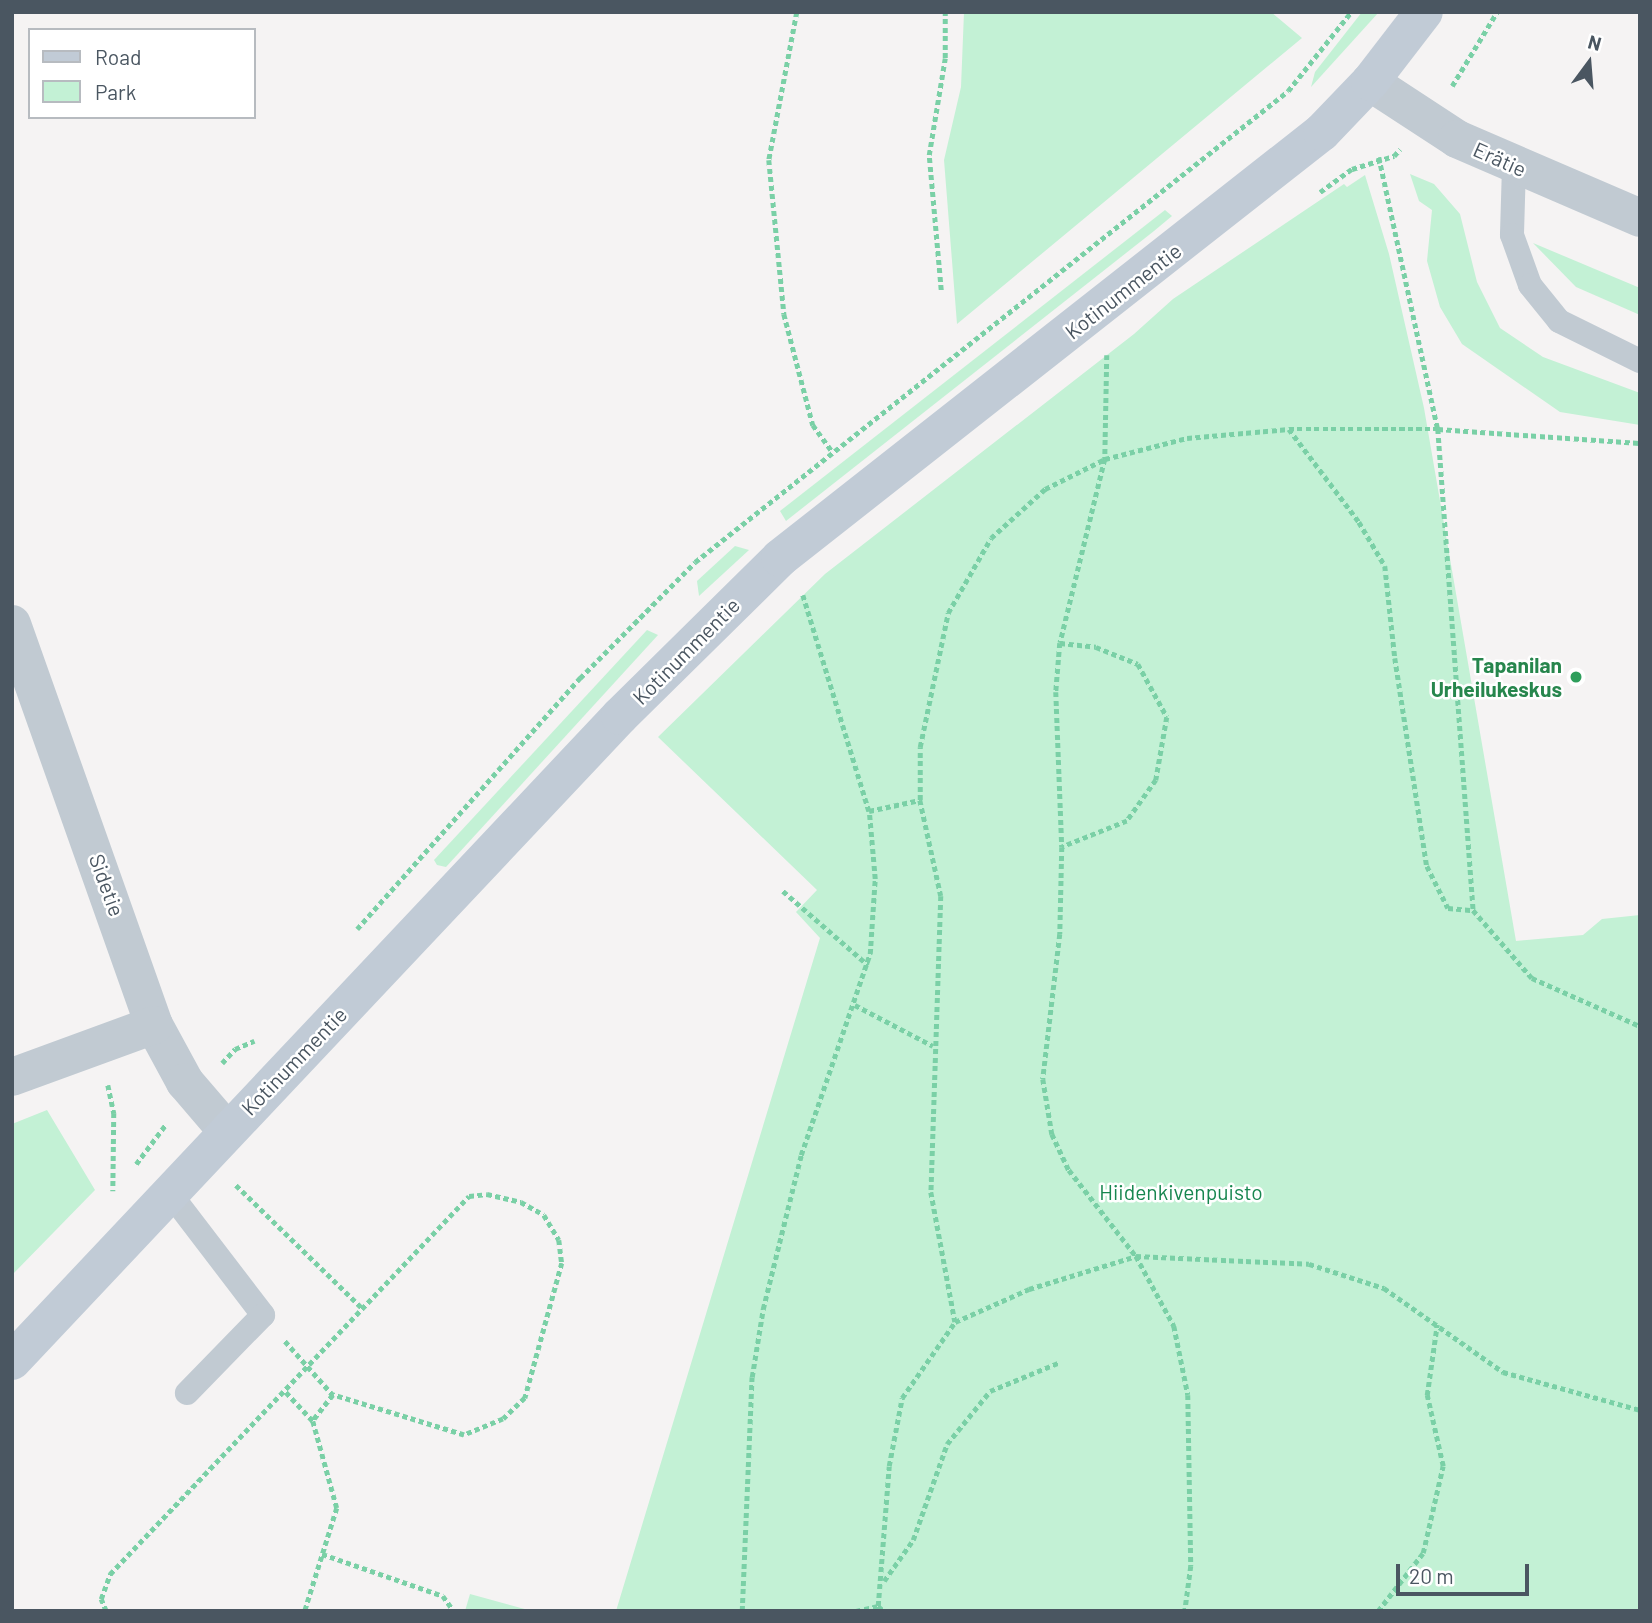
<!DOCTYPE html>
<meta charset="utf-8">
<style>
body{margin:0}
#map{position:relative;width:1652px;height:1623px;overflow:hidden;background:#f5f3f3;font-family:Barlow,sans-serif}
div>[style]{position:absolute}
.green>*{inset:0;background:#c3f1d5}
.path>*{height:4.5px;margin-top:-2.25px;transform-origin:0;background:repeating-linear-gradient(90deg,#7ad0a6 0 5px,transparent 0 8.5px)}
.service>*{height:24px;margin:-12px;padding:0 12px;transform-origin:12px;border-radius:12px;background:#c1cad2}
.minor>*{height:38px;margin:-19px;padding:0 19px;transform-origin:19px;border-radius:19px;background:#c1cad2}
.secondary>*{height:38px;margin:-19px;padding:0 19px;transform-origin:19px;border-radius:19px;background:#c1cbd6}
.dots>*{width:19px;height:19px;translate:-50% -50%;box-sizing:border-box;border:4px solid #fff;border-radius:50%}
span{translate:-50% -50%;white-space:nowrap;text-align:center;line-height:1.15;-webkit-text-stroke:5px #fff;paint-order:stroke}
.street-label{font-size:21px;color:#4a5661}
.leisure-label{font-size:21px;color:#27864d;font-weight:700}
.right{translate:-100% -50%;text-align:right}
.park-label{font-size:21px;color:#17864f}
.frame{position:absolute;inset:0;border:14px solid #4a5661;pointer-events:none}
.legend{position:absolute;left:28px;top:28px;width:228px;height:91px;box-sizing:border-box;background:#fff;border:2px solid #b7bbc0;margin:0;padding:9px 12px;list-style:none;font-size:21px;color:#4a5661}
.legend li{display:flex;align-items:center;gap:14px;height:35px}
.legend b{width:35px;border:2px solid #b7bbc0}
.north{position:absolute;left:1554px;top:28px;width:70px;height:70px;-webkit-text-stroke:5px #fff;paint-order:stroke;rotate:16deg;font-size:19px;font-weight:700;line-height:28px;text-align:center;color:#4a5661}
.north::after{content:'';display:block;margin:auto;width:24px;height:32px;background:#4a5661;clip-path:polygon(50% 0,100% 100%,50% 72%,0 100%)}
.scale{position:absolute;left:1396px;top:1564px;width:133px;height:32px;box-sizing:border-box;border:4px solid #4a5661;border-top:0;padding-left:9px;font-size:21px;line-height:24px;white-space:nowrap;color:#4a5661;-webkit-text-stroke:5px #fff;paint-order:stroke}
</style>
<div id="map">
<div class="green">
<div style="clip-path:polygon(964px 12px,1271px 12px,1302px 38px,957px 324px,944px 160px,961px 87px)"></div>
<div style="clip-path:polygon(1362px 12px,1379px 12px,1311px 87px,1315px 72px)"></div>
<div style="clip-path:polygon(1410px 174px,1434px 184px,1460px 214px,1477px 282px,1500px 328px,1543px 357px,1640px 393px,1640px 425px,1560px 412px,1462px 344px,1440px 307px,1427px 261px,1432px 210px,1419px 201px)"></div>
<div style="clip-path:polygon(1365px 175px,1389px 254px,1424px 408px,1516px 941px,1583px 935px,1602px 919px,1640px 915px,1640px 1611px,616px 1611px,820px 938px,796px 912px,817px 890px,658px 737px,825px 574px,1134px 334px,1173px 299px,1344px 184px,1347px 187px)"></div>
<div style="clip-path:polygon(1165px 210px,1172px 216px,1154px 231px,786px 521px,780px 511px)"></div>
<div style="clip-path:polygon(1533px 243px,1640px 288px,1640px 315px,1576px 287px)"></div>
<div style="clip-path:polygon(735px 546px,749px 550px,699px 596px,697px 581px)"></div>
<div style="clip-path:polygon(647px 630px,658px 635px,446px 867px,437px 865px,434px 860px)"></div>
<div style="clip-path:polygon(47px 1110px,95px 1190px,12px 1275px,12px 1124px)"></div>
<div style="clip-path:polygon(470px 1594px,532px 1611px,465px 1611px)"></div>
</div>
<div class="path">
<div style="left:797px;top:12px;width:151px;rotate:100.7deg"></div>
<div style="left:769px;top:160px;width:155px;rotate:84.4deg"></div>
<div style="left:784px;top:314px;width:115px;rotate:75.4deg"></div>
<div style="left:813px;top:425px;width:31px;rotate:54deg"></div>
<div style="left:1452px;top:86px;width:87px;rotate:-58.7deg"></div>
<div style="left:1379px;top:157px;width:278px;rotate:77.8deg"></div>
<div style="left:1438px;top:429px;width:482px;rotate:85.8deg"></div>
<div style="left:1320px;top:192px;width:39px;rotate:-36deg"></div>
<div style="left:1352px;top:169px;width:44px;rotate:-17.2deg"></div>
<div style="left:1394px;top:156px;width:9px;rotate:-49deg"></div>
<div style="left:941px;top:290px;width:136px;rotate:-95.1deg"></div>
<div style="left:929px;top:155px;width:98px;rotate:-80.6deg"></div>
<div style="left:945px;top:58px;width:46px;rotate:-90deg"></div>
<div style="left:1107px;top:355px;width:104px;rotate:91.1deg"></div>
<div style="left:1105px;top:459px;width:189px;rotate:103.7deg"></div>
<div style="left:1060px;top:643px;width:49px;rotate:94.7deg"></div>
<div style="left:1056px;top:692px;width:155px;rotate:87.8deg"></div>
<div style="left:1062px;top:847px;width:87px;rotate:91.3deg"></div>
<div style="left:1060px;top:934px;width:146px;rotate:96.7deg"></div>
<div style="left:1043px;top:1079px;width:56px;rotate:80.7deg"></div>
<div style="left:1052px;top:1134px;width:40px;rotate:65deg"></div>
<div style="left:1069px;top:1170px;width:109px;rotate:52.1deg"></div>
<div style="left:1136px;top:1256px;width:80px;rotate:61.5deg"></div>
<div style="left:1174px;top:1326px;width:70px;rotate:78.5deg"></div>
<div style="left:1188px;top:1395px;width:171px;rotate:89deg"></div>
<div style="left:1191px;top:1566px;width:45px;rotate:97.6deg"></div>
<div style="left:1289px;top:429px;width:116px;rotate:53deg"></div>
<div style="left:1359px;top:522px;width:51px;rotate:59.4deg"></div>
<div style="left:1385px;top:566px;width:93px;rotate:83.8deg"></div>
<div style="left:1395px;top:658px;width:210px;rotate:81.3deg"></div>
<div style="left:1427px;top:866px;width:47px;rotate:63.4deg"></div>
<div style="left:1448px;top:908px;width:25px;rotate:5deg"></div>
<div style="left:1473px;top:910px;width:90px;rotate:49.1deg"></div>
<div style="left:1532px;top:978px;width:118px;rotate:24deg"></div>
<div style="left:803px;top:595px;width:226px;rotate:73deg"></div>
<div style="left:869px;top:811px;width:52px;rotate:-12.2deg"></div>
<div style="left:920px;top:800px;width:98px;rotate:77.7deg"></div>
<div style="left:941px;top:896px;width:296px;rotate:91.9deg"></div>
<div style="left:931px;top:1192px;width:132px;rotate:79.5deg"></div>
<div style="left:1060px;top:643px;width:36px;rotate:6deg"></div>
<div style="left:1096px;top:647px;width:45px;rotate:22deg"></div>
<div style="left:1138px;top:664px;width:60px;rotate:61.3deg"></div>
<div style="left:1167px;top:717px;width:64px;rotate:99.9deg"></div>
<div style="left:1156px;top:780px;width:50px;rotate:125.3deg"></div>
<div style="left:1127px;top:821px;width:70px;rotate:158.2deg"></div>
<div style="left:920px;top:800px;width:53px;rotate:-90deg"></div>
<div style="left:920px;top:747px;width:137px;rotate:-78.2deg"></div>
<div style="left:948px;top:613px;width:86px;rotate:-60.2deg"></div>
<div style="left:991px;top:538px;width:73px;rotate:-42.2deg"></div>
<div style="left:1045px;top:489px;width:67px;rotate:-26.6deg"></div>
<div style="left:1105px;top:459px;width:85px;rotate:-14.4deg"></div>
<div style="left:1187px;top:438px;width:102px;rotate:-5deg"></div>
<div style="left:1289px;top:429px;width:149px"></div>
<div style="left:1438px;top:429px;width:202px;rotate:4deg"></div>
<div style="left:783px;top:891px;width:113px;rotate:41deg"></div>
<div style="left:357px;top:929px;width:336px;rotate:-48.4deg"></div>
<div style="left:580px;top:678px;width:163px;rotate:-45.2deg"></div>
<div style="left:695px;top:562px;width:757px;rotate:-38.46deg"></div>
<div style="left:1288px;top:91px;width:101px;rotate:-51.4deg"></div>
<div style="left:855px;top:1005px;width:88px;rotate:27.7deg"></div>
<div style="left:222px;top:1063px;width:19px;rotate:-47deg"></div>
<div style="left:235px;top:1049px;width:21px;rotate:-23deg"></div>
<div style="left:108px;top:1085px;width:29px;rotate:78deg"></div>
<div style="left:114px;top:1113px;width:78px;rotate:90.7deg"></div>
<div style="left:136px;top:1164px;width:50px;rotate:-53.1deg"></div>
<div style="left:236px;top:1185px;width:177px;rotate:44.3deg"></div>
<div style="left:285px;top:1341px;width:72px;rotate:48.4deg"></div>
<div style="left:286px;top:1392px;width:40px;rotate:47deg"></div>
<div style="left:313px;top:1421px;width:90px;rotate:74.6deg"></div>
<div style="left:337px;top:1508px;width:108px;rotate:107.3deg"></div>
<div style="left:322px;top:1554px;width:128px;rotate:19.1deg"></div>
<div style="left:443px;top:1596px;width:19px;rotate:54deg"></div>
<div style="left:884px;top:1581px;width:50px;rotate:-54.7deg"></div>
<div style="left:913px;top:1540px;width:102px;rotate:-70.5deg"></div>
<div style="left:947px;top:1444px;width:68px;rotate:-50.9deg"></div>
<div style="left:990px;top:1391px;width:74px;rotate:-22.4deg"></div>
<div style="left:878px;top:1606px;width:140px;rotate:-85.5deg"></div>
<div style="left:889px;top:1466px;width:69px;rotate:-79.2deg"></div>
<div style="left:902px;top:1398px;width:93px;rotate:-55.1deg"></div>
<div style="left:955px;top:1322px;width:81px;rotate:-24deg"></div>
<div style="left:1029px;top:1289px;width:112px;rotate:-17.1deg"></div>
<div style="left:1136px;top:1256px;width:173px;rotate:2.6deg"></div>
<div style="left:1309px;top:1264px;width:79px;rotate:17.7deg"></div>
<div style="left:1384px;top:1288px;width:146px;rotate:35.2deg"></div>
<div style="left:1503px;top:1372px;width:142px;rotate:15.5deg"></div>
<div style="left:106px;top:1611px;width:13px;rotate:-113deg"></div>
<div style="left:101px;top:1599px;width:27px;rotate:-70deg"></div>
<div style="left:110px;top:1574px;width:521px;rotate:-46.48deg"></div>
<div style="left:469px;top:1196px;width:18px;rotate:-6deg"></div>
<div style="left:487px;top:1194px;width:35px;rotate:13deg"></div>
<div style="left:521px;top:1202px;width:26px;rotate:29deg"></div>
<div style="left:544px;top:1215px;width:29px;rotate:59deg"></div>
<div style="left:559px;top:1240px;width:23px;rotate:83deg"></div>
<div style="left:562px;top:1263px;width:140px;rotate:105.3deg"></div>
<div style="left:525px;top:1398px;width:30px;rotate:136deg"></div>
<div style="left:503px;top:1419px;width:42px;rotate:157.7deg"></div>
<div style="left:464px;top:1435px;width:137px;rotate:-163deg"></div>
<div style="left:333px;top:1395px;width:33px;rotate:128deg"></div>
<div style="left:742px;top:1611px;width:234px;rotate:-87.6deg"></div>
<div style="left:752px;top:1377px;width:69px;rotate:-80.8deg"></div>
<div style="left:763px;top:1309px;width:159px;rotate:-76.1deg"></div>
<div style="left:801px;top:1155px;width:213px;rotate:-71.1deg"></div>
<div style="left:870px;top:954px;width:75px;rotate:-86.2deg"></div>
<div style="left:875px;top:879px;width:68px;rotate:-95deg"></div>
<div style="left:856px;top:1611px;width:23px;rotate:-13deg"></div>
<div style="left:878px;top:1606px;width:8px;rotate:40deg"></div>
<div style="left:1378px;top:1611px;width:73px;rotate:-52.2deg"></div>
<div style="left:1423px;top:1553px;width:89px;rotate:-77.1deg"></div>
<div style="left:1443px;top:1466px;width:73px;rotate:-102.7deg"></div>
<div style="left:1427px;top:1395px;width:71px;rotate:-81.9deg"></div>
</div>
<div class="service">
<div style="left:1514px;top:166px;width:69px;rotate:91.7deg"></div>
<div style="left:1512px;top:235px;width:53px;rotate:70.2deg"></div>
<div style="left:1530px;top:285px;width:46px;rotate:51.1deg"></div>
<div style="left:1559px;top:321px;width:90px;rotate:26.3deg"></div>
<div style="left:169px;top:1192px;width:155px;rotate:52.6deg"></div>
<div style="left:263px;top:1315px;width:109px;rotate:134.3deg"></div>
</div>
<div class="minor">
<div style="left:1370px;top:82px;width:104px;rotate:33.2deg"></div>
<div style="left:1457px;top:139px;width:199px;rotate:23.3deg"></div>
<div style="left:12px;top:624px;width:425px;rotate:70.5deg"></div>
<div style="left:154px;top:1025px;width:65px;rotate:61.5deg"></div>
<div style="left:185px;top:1082px;width:65px;rotate:49.4deg"></div>
<div style="left:12px;top:1077px;width:151px;rotate:-20.1deg"></div>
</div>
<div class="secondary">
<div style="left:12px;top:1361px;width:886px;rotate:-46.69deg"></div>
<div style="left:620px;top:716px;width:225px;rotate:-44.6deg"></div>
<div style="left:780px;top:558px;width:689px;rotate:-38.17deg"></div>
<div style="left:1322px;top:132px;width:69px;rotate:-46.2deg"></div>
<div style="left:1370px;top:82px;width:88px;rotate:-52.4deg"></div>
</div>
<div class="dots">
<div style="left:1576px;top:677px;background:#2e9e5b"></div>
</div>
<div class="street-label">
<span style="left:1500px;top:159px;rotate:24deg">Erätie</span>
<span style="left:1123px;top:291px;rotate:-38deg">Kotinummentie</span>
<span style="left:686px;top:651px;rotate:-45deg">Kotinummentie</span>
<span style="left:107px;top:885px;rotate:70deg">Sidetie</span>
<span style="left:294px;top:1061px;rotate:-46deg">Kotinummentie</span>
</div>
<div class="leisure-label">
<span class="right" style="left:1562px;top:677px">Tapanilan<br>Urheilukeskus</span>
</div>
<div class="park-label">
<span style="left:1181px;top:1192px">Hiidenkivenpuisto</span>
</div>
<div class="frame"></div>
<ul class="legend">
<li><b style="height:9px;background:#c1cbd6"></b>Road</li>
<li><b style="height:19px;background:#c3f1d5"></b>Park</li>
</ul>
<div class="north">N</div>
<div class="scale">20 m</div>
</div>
